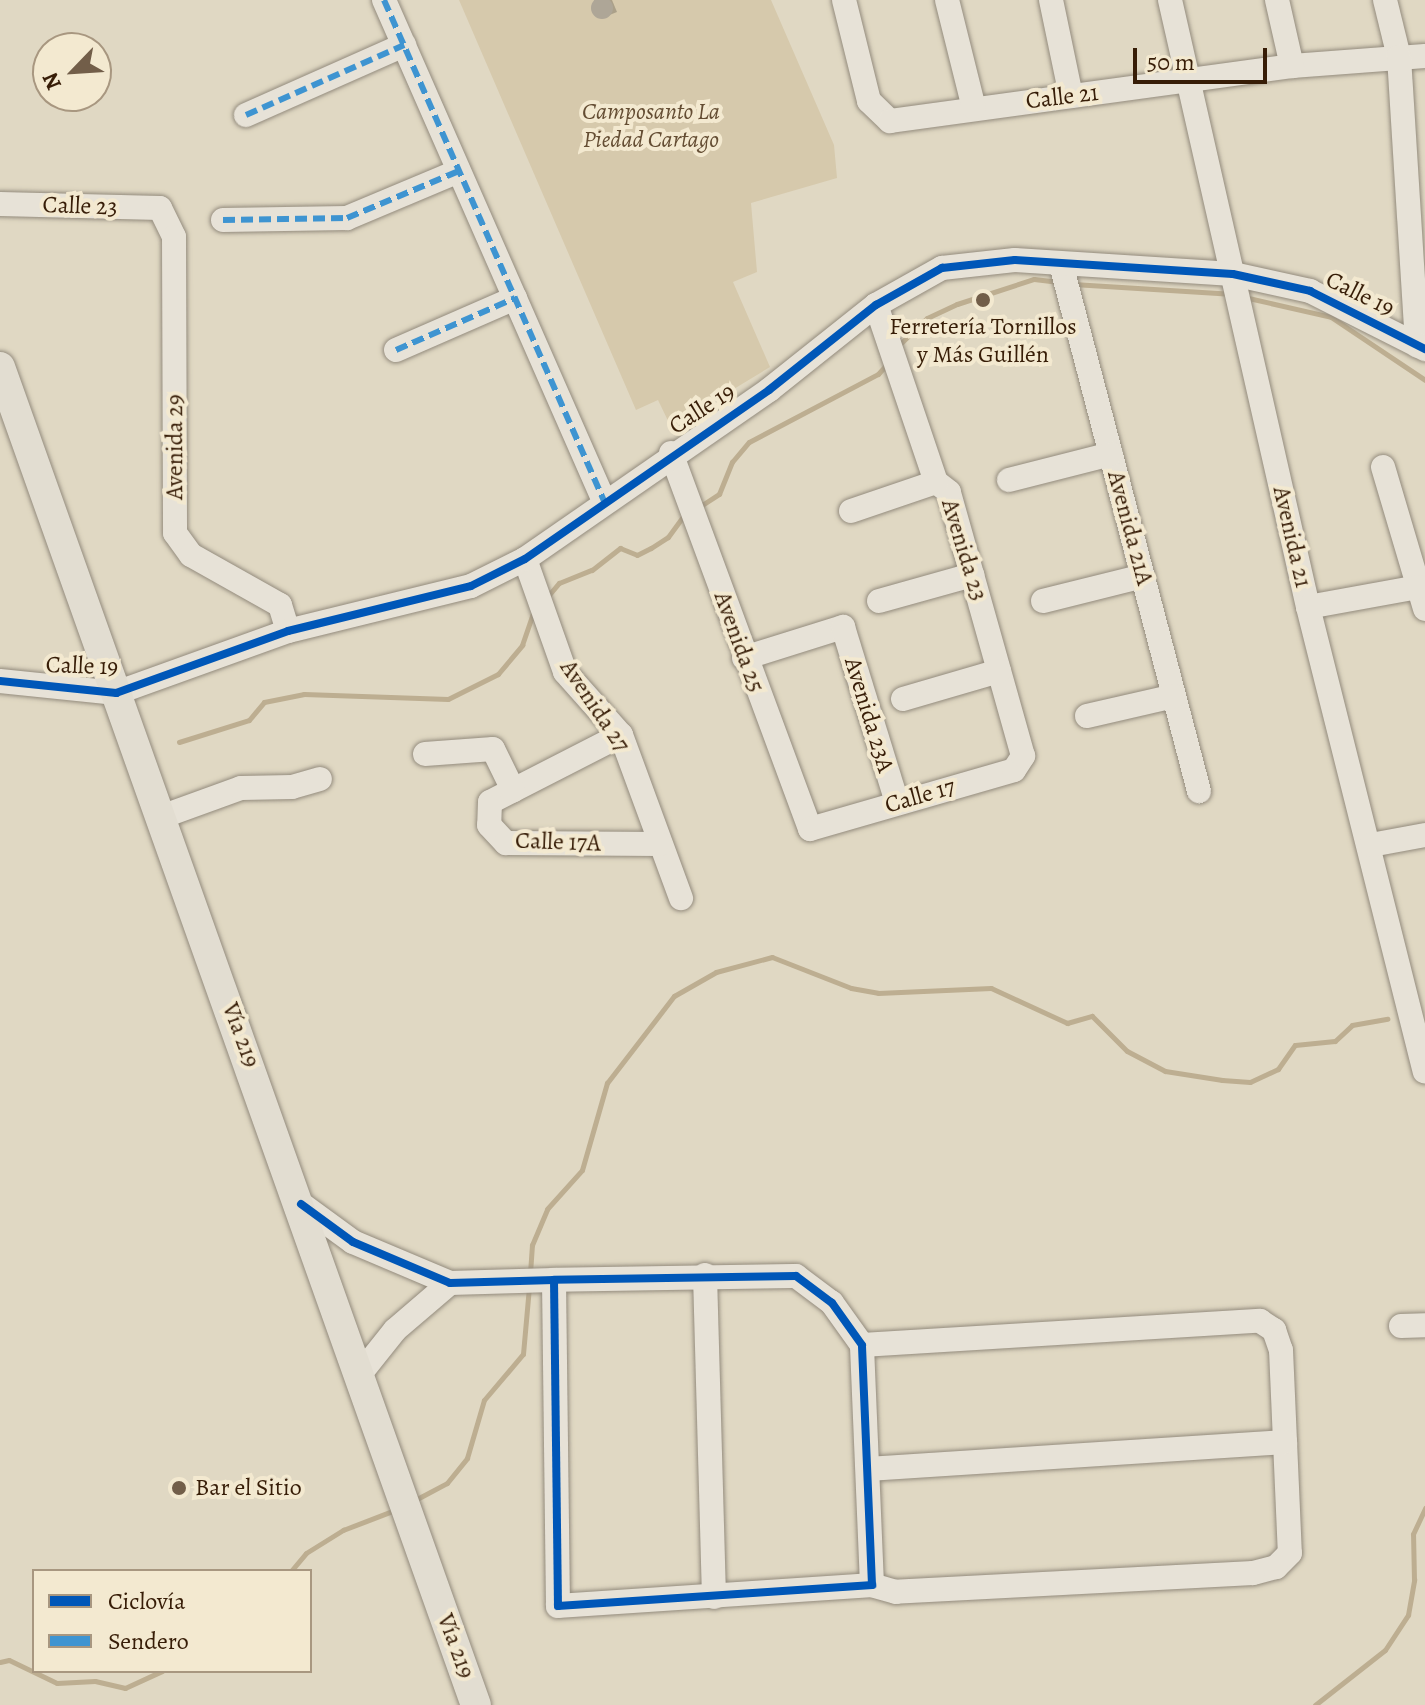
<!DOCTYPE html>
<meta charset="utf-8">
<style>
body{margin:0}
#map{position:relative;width:1425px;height:1705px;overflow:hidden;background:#e0d8c3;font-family:Alegreya,serif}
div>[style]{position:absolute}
.green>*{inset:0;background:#d6c9ac}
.shadow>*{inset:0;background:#0003}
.stream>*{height:5px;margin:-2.5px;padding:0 2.5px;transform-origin:2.5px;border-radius:2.5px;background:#bdae91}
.building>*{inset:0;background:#aea697}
.round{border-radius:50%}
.roads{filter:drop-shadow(0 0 2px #938b7d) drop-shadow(0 0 2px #938b7d)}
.minor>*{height:24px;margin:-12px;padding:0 12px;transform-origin:12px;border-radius:12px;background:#e7e2d7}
.major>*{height:30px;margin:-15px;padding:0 15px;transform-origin:15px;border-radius:15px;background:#e2ddd1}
.quiet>*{height:6px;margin-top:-3px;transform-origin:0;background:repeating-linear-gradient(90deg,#3e94d1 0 12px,transparent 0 18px)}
.cycleway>*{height:8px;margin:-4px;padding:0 4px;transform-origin:4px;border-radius:4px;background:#0057b8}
.dots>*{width:22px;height:22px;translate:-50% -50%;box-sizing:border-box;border:4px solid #f3e9d0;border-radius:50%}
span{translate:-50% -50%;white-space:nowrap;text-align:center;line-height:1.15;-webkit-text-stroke:8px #f3e9d0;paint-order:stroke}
.street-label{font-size:24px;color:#371d07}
.park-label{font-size:24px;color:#644d33;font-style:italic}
.poi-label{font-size:24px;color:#371d07}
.left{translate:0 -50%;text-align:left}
.legend{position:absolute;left:32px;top:1569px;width:280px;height:104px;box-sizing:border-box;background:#f3e9d0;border:2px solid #a89780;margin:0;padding:10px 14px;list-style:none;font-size:24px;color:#371d07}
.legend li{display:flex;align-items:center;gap:16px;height:40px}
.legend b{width:40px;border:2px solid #a89780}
.north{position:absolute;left:32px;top:32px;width:80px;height:80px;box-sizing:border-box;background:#f3e9d0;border:2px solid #a89780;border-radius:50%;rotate:245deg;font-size:22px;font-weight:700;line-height:32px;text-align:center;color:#371d07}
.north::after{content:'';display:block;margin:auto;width:28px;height:36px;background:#725e49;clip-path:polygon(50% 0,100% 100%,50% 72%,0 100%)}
.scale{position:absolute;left:1133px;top:48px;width:134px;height:36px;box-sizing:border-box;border:4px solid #371d07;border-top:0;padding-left:10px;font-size:24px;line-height:28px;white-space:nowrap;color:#371d07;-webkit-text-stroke:6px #f3e9d0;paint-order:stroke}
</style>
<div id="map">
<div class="green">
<div style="clip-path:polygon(459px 0,771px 0,834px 145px,837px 178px,751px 203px,757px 272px,733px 282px,770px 367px,671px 427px,658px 400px,636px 410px)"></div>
</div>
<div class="shadow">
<div style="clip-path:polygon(594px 0,612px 0,617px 12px,602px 18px)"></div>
</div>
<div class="stream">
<div style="left:1073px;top:284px;width:157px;rotate:3.6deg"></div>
<div style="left:1244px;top:297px;width:89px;rotate:12.9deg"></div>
<div style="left:1331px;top:317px;width:113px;rotate:33.8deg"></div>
<div style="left:900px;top:344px;width:37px;rotate:-44deg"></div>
<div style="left:927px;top:318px;width:33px;rotate:-25deg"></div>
<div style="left:957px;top:304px;width:81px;rotate:-18deg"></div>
<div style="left:1034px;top:279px;width:25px;rotate:7deg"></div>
<div style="left:699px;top:507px;width:24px;rotate:-33deg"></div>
<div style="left:719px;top:494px;width:35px;rotate:-68deg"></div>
<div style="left:732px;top:462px;width:26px;rotate:-50deg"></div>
<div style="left:749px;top:442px;width:146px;rotate:-27.8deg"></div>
<div style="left:878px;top:374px;width:15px;rotate:-48deg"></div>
<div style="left:548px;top:596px;width:17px;rotate:-50deg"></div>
<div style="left:559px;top:583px;width:35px;rotate:-22deg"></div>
<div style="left:592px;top:570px;width:36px;rotate:-38deg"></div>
<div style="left:620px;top:548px;width:18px;rotate:22deg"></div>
<div style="left:637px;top:555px;width:16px;rotate:-27deg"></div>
<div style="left:651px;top:548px;width:20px;rotate:-33deg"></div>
<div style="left:668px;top:537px;width:31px;rotate:-54deg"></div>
<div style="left:179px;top:742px;width:73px;rotate:-17.4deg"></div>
<div style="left:249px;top:720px;width:23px;rotate:-50deg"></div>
<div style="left:264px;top:702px;width:41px;rotate:-11.3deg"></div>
<div style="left:304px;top:694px;width:144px;rotate:2deg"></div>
<div style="left:448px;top:699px;width:56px;rotate:-26.6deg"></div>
<div style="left:498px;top:674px;width:38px;rotate:-50deg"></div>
<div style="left:522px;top:645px;width:34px;rotate:-71deg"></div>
<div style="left:530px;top:1273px;width:28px;rotate:-86deg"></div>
<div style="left:532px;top:1245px;width:39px;rotate:-67deg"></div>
<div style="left:547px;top:1209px;width:52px;rotate:-48.1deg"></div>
<div style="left:582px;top:1170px;width:91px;rotate:-74deg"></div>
<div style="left:607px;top:1083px;width:110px;rotate:-52.4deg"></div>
<div style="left:674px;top:996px;width:48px;rotate:-29.7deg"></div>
<div style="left:716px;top:972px;width:58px;rotate:-15deg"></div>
<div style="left:772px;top:957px;width:85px;rotate:21.4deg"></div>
<div style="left:851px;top:988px;width:27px;rotate:10deg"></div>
<div style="left:878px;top:993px;width:113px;rotate:-2.5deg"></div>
<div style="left:991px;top:988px;width:84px;rotate:24.7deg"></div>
<div style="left:1067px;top:1023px;width:26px;rotate:-16deg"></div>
<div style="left:1092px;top:1016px;width:49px;rotate:45deg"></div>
<div style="left:1127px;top:1051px;width:43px;rotate:27.8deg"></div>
<div style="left:1165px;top:1071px;width:58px;rotate:9deg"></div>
<div style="left:1222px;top:1080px;width:28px;rotate:4deg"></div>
<div style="left:1250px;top:1082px;width:31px;rotate:-25deg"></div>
<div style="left:1278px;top:1069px;width:29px;rotate:-55deg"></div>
<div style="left:1295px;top:1045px;width:40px;rotate:-5.7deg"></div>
<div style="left:1335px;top:1041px;width:23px;rotate:-43deg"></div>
<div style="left:1352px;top:1025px;width:36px;rotate:-10deg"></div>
<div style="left:415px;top:1500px;width:36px;rotate:-28deg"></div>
<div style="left:447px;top:1483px;width:32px;rotate:-51deg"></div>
<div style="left:467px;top:1458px;width:60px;rotate:-73.7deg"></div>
<div style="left:484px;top:1400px;width:60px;rotate:-49.7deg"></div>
<div style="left:523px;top:1354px;width:67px;rotate:-84.9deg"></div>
<div style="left:291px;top:1571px;width:23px;rotate:-50deg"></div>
<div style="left:306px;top:1553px;width:44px;rotate:-31.9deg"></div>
<div style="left:343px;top:1530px;width:56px;rotate:-21deg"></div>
<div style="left:0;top:1662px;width:9px;rotate:-13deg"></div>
<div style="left:9px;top:1660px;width:53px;rotate:25.6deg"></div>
<div style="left:57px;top:1683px;width:38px;rotate:-3deg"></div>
<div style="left:95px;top:1681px;width:31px;rotate:13deg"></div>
<div style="left:125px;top:1688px;width:41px;rotate:-24.7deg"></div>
<div style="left:1315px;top:1705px;width:89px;rotate:-38.2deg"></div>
<div style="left:1385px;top:1650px;width:42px;rotate:-56.7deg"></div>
<div style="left:1408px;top:1615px;width:36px;rotate:-80deg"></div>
<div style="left:1414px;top:1580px;width:46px;rotate:-91.2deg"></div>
<div style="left:1413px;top:1534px;width:29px;rotate:-65deg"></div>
</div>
<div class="building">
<div class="round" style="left:591px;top:-3px;width:22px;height:22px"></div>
</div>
<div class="roads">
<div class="minor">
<div style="left:384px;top:0;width:547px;rotate:66.29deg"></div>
<div style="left:844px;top:0;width:104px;rotate:76.1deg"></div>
<div style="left:869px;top:101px;width:29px;rotate:44deg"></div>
<div style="left:890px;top:121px;width:406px;rotate:-7.8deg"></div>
<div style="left:1292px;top:66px;width:133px;rotate:-4.3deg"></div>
<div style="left:947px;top:0;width:111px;rotate:76deg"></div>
<div style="left:1051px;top:0;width:98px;rotate:78.2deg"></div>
<div style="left:1170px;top:0;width:622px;rotate:77.19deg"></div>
<div style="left:1308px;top:607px;width:479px;rotate:75.9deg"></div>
<div style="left:1277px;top:0;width:68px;rotate:77.2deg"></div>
<div style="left:1385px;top:0;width:59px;rotate:76.2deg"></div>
<div style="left:1399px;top:57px;width:289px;rotate:86.4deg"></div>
<div style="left:246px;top:115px;width:173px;rotate:-23.9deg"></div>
<div style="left:0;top:204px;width:160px;rotate:1.4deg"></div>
<div style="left:160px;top:208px;width:32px;rotate:64deg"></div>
<div style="left:174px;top:237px;width:296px;rotate:89.8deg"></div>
<div style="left:175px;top:533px;width:27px;rotate:54deg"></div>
<div style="left:191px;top:555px;width:102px;rotate:29.3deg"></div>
<div style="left:280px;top:605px;width:27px;rotate:73deg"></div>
<div style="left:223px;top:220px;width:124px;rotate:-0.9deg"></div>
<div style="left:347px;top:218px;width:121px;rotate:-22.8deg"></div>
<div style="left:1061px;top:264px;width:545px;rotate:75.33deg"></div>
<div style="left:396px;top:350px;width:130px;rotate:-23.6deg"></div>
<div style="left:671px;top:453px;width:401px;rotate:69.7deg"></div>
<div style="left:810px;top:829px;width:212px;rotate:-16.1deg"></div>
<div style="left:1014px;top:770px;width:17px;rotate:-57deg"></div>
<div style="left:1023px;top:756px;width:274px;rotate:-105.7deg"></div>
<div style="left:949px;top:492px;width:16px;rotate:-142deg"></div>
<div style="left:936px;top:482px;width:187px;rotate:-108.7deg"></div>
<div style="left:1383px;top:467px;width:148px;rotate:73.5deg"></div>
<div style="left:1009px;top:480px;width:105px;rotate:-14.3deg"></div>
<div style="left:851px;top:511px;width:90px;rotate:-18.8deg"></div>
<div style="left:525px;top:559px;width:120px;rotate:70.5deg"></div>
<div style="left:565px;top:672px;width:84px;rotate:48.4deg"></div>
<div style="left:621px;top:735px;width:174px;rotate:69.8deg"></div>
<div style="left:879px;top:601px;width:97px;rotate:-15.6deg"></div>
<div style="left:1043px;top:601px;width:103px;rotate:-14deg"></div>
<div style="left:1308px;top:607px;width:112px;rotate:-10.3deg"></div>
<div style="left:744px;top:658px;width:104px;rotate:-17.4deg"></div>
<div style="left:843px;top:627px;width:184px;rotate:72.9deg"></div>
<div style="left:0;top:681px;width:117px;rotate:5.9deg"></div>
<div style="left:116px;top:693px;width:183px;rotate:-19.8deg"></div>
<div style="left:288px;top:631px;width:188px;rotate:-13.8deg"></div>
<div style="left:471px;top:586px;width:60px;rotate:-26.6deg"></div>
<div style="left:525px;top:559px;width:297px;rotate:-34.7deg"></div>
<div style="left:769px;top:390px;width:137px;rotate:-38.5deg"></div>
<div style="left:876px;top:305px;width:76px;rotate:-29.3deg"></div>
<div style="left:942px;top:268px;width:73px;rotate:-6.3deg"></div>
<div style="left:1015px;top:260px;width:218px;rotate:3.7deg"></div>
<div style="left:1233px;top:274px;width:79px;rotate:12.4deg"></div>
<div style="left:1310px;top:291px;width:129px;rotate:26.8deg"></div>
<div style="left:903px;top:699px;width:100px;rotate:-16.3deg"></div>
<div style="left:1087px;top:716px;width:89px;rotate:-12.9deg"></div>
<div style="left:621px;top:735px;width:147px;rotate:152.9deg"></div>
<div style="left:490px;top:802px;width:23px;rotate:92deg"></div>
<div style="left:489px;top:825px;width:25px;rotate:47deg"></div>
<div style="left:506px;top:843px;width:154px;rotate:0.4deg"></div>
<div style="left:425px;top:754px;width:68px;rotate:-4.2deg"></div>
<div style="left:493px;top:749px;width:46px;rotate:64deg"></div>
<div style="left:161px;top:817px;width:85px;rotate:-19.9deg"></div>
<div style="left:241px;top:788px;width:51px;rotate:-1.1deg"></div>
<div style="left:292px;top:787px;width:29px;rotate:-16deg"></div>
<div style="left:1371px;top:845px;width:55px;rotate:-10.5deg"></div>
<div style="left:301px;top:1204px;width:64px;rotate:36.2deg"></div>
<div style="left:353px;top:1242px;width:105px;rotate:22.9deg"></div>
<div style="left:450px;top:1283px;width:104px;rotate:-1.7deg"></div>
<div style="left:554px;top:1280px;width:326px;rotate:89.3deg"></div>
<div style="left:558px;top:1606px;width:315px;rotate:-3.8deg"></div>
<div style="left:872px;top:1585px;width:240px;rotate:-92.4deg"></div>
<div style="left:862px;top:1345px;width:52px;rotate:-125.5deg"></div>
<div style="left:832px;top:1303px;width:45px;rotate:-143.1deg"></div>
<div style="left:796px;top:1276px;width:242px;rotate:179.1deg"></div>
<div style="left:705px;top:1275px;width:322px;rotate:88.4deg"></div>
<div style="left:1401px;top:1326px;width:24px;rotate:-2deg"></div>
<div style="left:862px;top:1345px;width:399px;rotate:-3.5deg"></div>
<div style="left:1260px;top:1321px;width:17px;rotate:33deg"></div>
<div style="left:1274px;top:1330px;width:21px;rotate:71deg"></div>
<div style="left:1281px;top:1350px;width:203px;rotate:87.5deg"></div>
<div style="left:1290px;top:1553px;width:20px;rotate:135deg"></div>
<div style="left:1276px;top:1567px;width:24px;rotate:165deg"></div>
<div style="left:1253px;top:1573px;width:358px;rotate:177deg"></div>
<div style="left:896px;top:1592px;width:25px;rotate:-164deg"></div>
<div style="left:360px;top:1374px;width:56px;rotate:-51.5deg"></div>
<div style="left:395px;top:1330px;width:72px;rotate:-40.5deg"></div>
<div style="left:868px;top:1469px;width:418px;rotate:-3.7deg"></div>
</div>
<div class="major">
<div style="left:0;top:367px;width:1420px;rotate:70.42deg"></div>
</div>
</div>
<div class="quiet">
<div style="left:384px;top:0;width:547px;rotate:66.29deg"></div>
<div style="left:246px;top:115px;width:173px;rotate:-23.9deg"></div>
<div style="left:223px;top:220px;width:124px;rotate:-0.9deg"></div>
<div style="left:347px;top:218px;width:121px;rotate:-22.8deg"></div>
<div style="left:396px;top:350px;width:130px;rotate:-23.6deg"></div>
</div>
<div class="cycleway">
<div style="left:0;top:681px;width:117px;rotate:5.9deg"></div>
<div style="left:116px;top:693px;width:183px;rotate:-19.8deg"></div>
<div style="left:288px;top:631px;width:188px;rotate:-13.8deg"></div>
<div style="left:471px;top:586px;width:60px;rotate:-26.6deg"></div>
<div style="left:525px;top:559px;width:297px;rotate:-34.7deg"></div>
<div style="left:769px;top:390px;width:137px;rotate:-38.5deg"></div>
<div style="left:876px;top:305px;width:76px;rotate:-29.3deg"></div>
<div style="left:942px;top:268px;width:73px;rotate:-6.3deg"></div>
<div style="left:1015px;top:260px;width:218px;rotate:3.7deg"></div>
<div style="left:1233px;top:274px;width:79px;rotate:12.4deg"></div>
<div style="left:1310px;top:291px;width:129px;rotate:26.8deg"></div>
<div style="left:301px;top:1204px;width:64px;rotate:36.2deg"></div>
<div style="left:353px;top:1242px;width:105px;rotate:22.9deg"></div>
<div style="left:450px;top:1283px;width:104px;rotate:-1.7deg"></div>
<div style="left:554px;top:1280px;width:326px;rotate:89.3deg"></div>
<div style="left:558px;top:1606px;width:315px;rotate:-3.8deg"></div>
<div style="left:872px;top:1585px;width:240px;rotate:-92.4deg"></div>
<div style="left:862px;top:1345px;width:52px;rotate:-125.5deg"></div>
<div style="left:832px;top:1303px;width:45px;rotate:-143.1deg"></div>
<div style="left:796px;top:1276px;width:242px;rotate:179.1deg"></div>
</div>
<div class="dots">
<div style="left:983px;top:300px;background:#725e49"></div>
<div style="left:179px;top:1488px;background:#725e49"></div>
</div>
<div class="street-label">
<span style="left:1062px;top:97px;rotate:-7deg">Calle 21</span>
<span style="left:80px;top:206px;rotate:2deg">Calle 23</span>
<span style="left:1360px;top:294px;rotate:26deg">Calle 19</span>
<span style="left:702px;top:409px;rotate:-33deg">Calle 19</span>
<span style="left:175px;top:447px;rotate:-90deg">Avenida 29</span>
<span style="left:1130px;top:528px;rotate:75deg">Avenida 21A</span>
<span style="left:1292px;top:537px;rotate:77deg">Avenida 21</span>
<span style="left:964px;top:550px;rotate:73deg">Avenida 23</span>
<span style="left:739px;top:642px;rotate:70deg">Avenida 25</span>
<span style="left:82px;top:666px;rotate:2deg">Calle 19</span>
<span style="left:595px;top:706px;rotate:56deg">Avenida 27</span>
<span style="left:869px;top:715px;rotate:73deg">Avenida 23A</span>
<span style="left:920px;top:796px;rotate:-16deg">Calle 17</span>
<span style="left:558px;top:842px;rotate:2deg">Calle 17A</span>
<span style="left:241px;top:1035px;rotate:70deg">Vía 219</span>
<span style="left:456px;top:1646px;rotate:70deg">Vía 219</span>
</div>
<div class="park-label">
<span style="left:651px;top:126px">Camposanto La<br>Piedad Cartago</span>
</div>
<div class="poi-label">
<span style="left:983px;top:341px">Ferretería Tornillos<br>y Más Guillén</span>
<span class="left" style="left:195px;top:1488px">Bar el Sitio</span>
</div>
<ul class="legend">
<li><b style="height:10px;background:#0057b8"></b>Ciclovía</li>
<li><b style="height:10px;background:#3e94d1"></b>Sendero</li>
</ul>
<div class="north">N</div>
<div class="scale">50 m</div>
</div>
